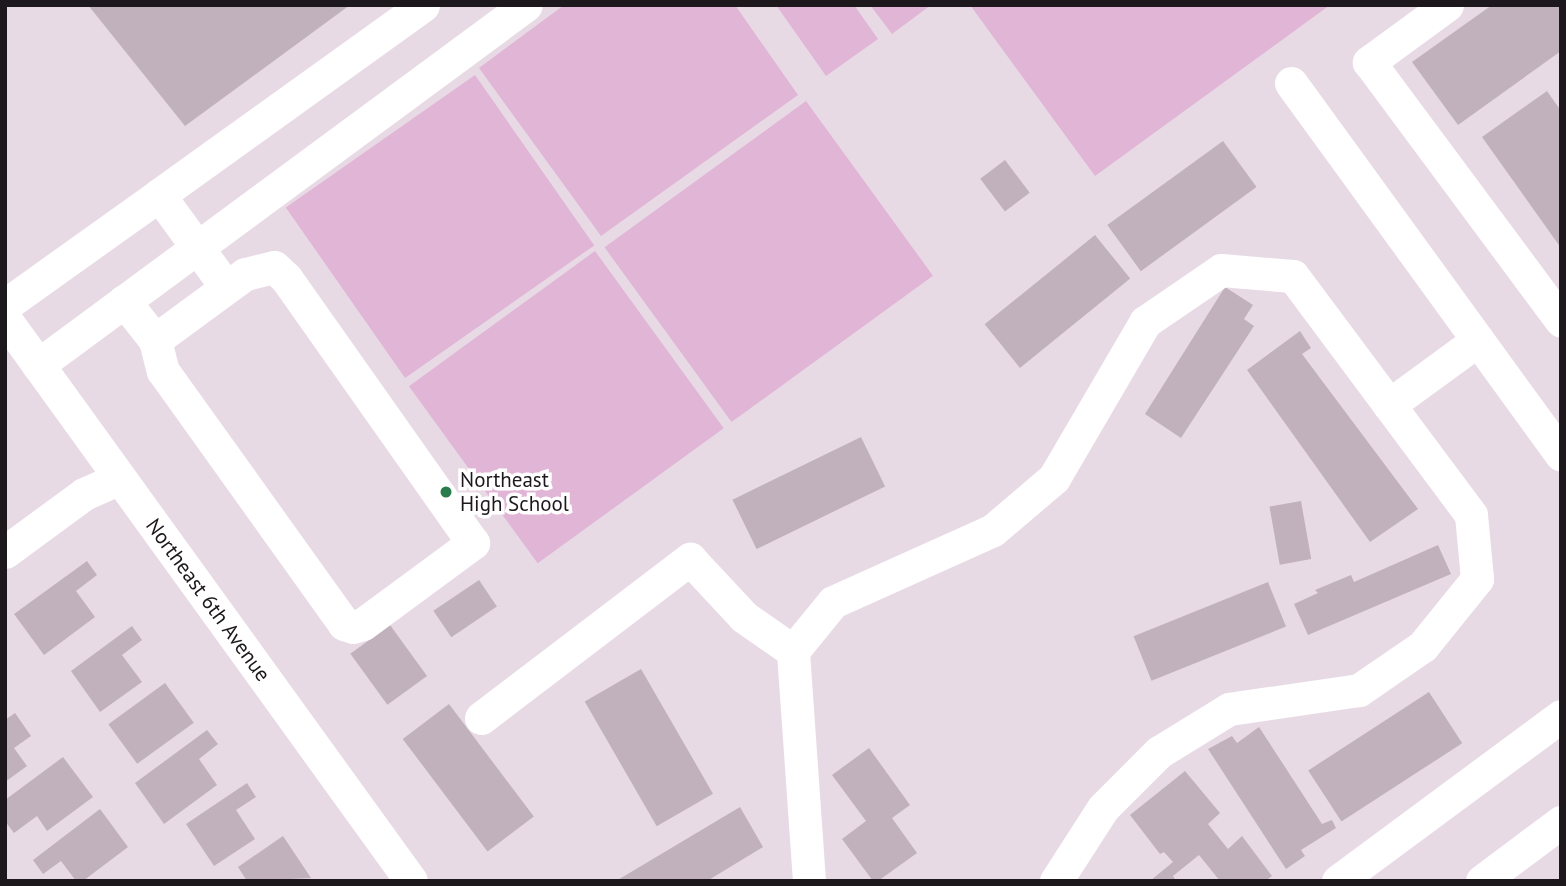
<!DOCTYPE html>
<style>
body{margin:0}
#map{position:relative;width:1566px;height:886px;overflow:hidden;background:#e8dae5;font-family:"PT Sans",sans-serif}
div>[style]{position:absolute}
.green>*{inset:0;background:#e0b5d6;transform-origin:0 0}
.building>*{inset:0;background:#c0b1bc;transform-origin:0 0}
.minor>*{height:33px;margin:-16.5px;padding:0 16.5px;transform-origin:16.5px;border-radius:16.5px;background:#fff}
.dots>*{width:19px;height:19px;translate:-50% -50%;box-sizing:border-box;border:4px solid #fff;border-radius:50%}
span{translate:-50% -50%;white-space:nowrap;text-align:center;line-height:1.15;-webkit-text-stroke:7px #fff;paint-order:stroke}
.poi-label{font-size:21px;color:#1d181c}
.left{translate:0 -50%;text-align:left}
.street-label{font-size:21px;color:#1d181c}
.frame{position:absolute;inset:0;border:7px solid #1d181c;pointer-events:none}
</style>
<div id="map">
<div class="green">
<div style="clip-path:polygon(564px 5px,735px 5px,798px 95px,601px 236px,479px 68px)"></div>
<div style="clip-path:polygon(776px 5px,854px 5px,878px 39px,826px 76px)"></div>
<div style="clip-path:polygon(870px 5px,931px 5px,892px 34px)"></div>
<div style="clip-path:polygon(970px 5px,1330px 5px,1095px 176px)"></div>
<div style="left:475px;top:75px;width:208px;height:231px;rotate:55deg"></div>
<div style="left:806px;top:101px;width:216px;height:249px;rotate:54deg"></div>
<div style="left:595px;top:251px;width:219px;height:230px;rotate:54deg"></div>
</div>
<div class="building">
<div style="clip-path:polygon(88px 5px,350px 5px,185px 126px)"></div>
<div style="clip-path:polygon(1492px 5px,1561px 5px,1561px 51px,1458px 125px,1412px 62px)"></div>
<div style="clip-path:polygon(1547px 91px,1561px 111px,1561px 248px,1482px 137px)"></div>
<div style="left:1223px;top:141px;width:57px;height:143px;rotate:54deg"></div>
<div style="left:1005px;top:160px;width:41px;height:31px;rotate:53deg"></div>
<div style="left:1095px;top:235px;width:56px;height:142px;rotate:51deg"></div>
<div style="clip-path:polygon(1225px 287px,1253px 305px,1244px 319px,1254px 326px,1181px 438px,1145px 414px)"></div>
<div style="clip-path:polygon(1300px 331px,1311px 348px,1302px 354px,1418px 509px,1370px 542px,1247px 370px)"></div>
<div style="left:861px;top:437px;width:55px;height:143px;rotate:64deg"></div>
<div style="left:1301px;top:501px;width:59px;height:32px;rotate:80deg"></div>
<div style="clip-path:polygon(1438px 545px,1451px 574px,1308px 635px,1294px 604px,1318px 593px,1315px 590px,1351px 575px,1354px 582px)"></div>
<div style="clip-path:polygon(87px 561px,97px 575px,76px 591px,95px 617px,44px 655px,14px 614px)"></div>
<div style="left:479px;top:580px;width:32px;height:55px;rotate:56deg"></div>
<div style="left:1268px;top:582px;width:48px;height:145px;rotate:68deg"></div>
<div style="left:390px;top:625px;width:63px;height:49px;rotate:54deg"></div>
<div style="clip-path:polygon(132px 626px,142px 640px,122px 655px,142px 682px,100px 712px,71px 671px)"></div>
<div style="left:641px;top:669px;width:144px;height:65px;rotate:60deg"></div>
<div style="left:165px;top:683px;width:49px;height:70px;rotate:54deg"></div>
<div style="left:1429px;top:692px;width:61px;height:144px;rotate:57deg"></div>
<div style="left:449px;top:704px;width:141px;height:58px;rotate:53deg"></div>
<div style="clip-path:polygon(15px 713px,31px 736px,14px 748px,27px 766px,5px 782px,5px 720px)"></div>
<div style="clip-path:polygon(1259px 727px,1322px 824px,1332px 820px,1336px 828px,1301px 850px,1305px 856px,1286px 869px,1208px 749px,1232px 736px,1237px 743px)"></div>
<div style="clip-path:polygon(207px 730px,218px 744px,199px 759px,217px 785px,164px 824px,135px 783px)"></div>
<div style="clip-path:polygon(869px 748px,910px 805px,892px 818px,917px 853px,878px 881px,873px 881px,842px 839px,866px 821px,832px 775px)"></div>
<div style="clip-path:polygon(63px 757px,93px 797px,47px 831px,37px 816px,14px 833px,5px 821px,5px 800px)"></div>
<div style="clip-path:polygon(1185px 771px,1220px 813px,1208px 824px,1228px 849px,1242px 836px,1272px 876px,1265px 881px,1220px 881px,1199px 855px,1173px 876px,1176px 881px,1150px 881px,1173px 862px,1164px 852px,1160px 854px,1130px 815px)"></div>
<div style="clip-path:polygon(247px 783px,256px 797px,236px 810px,255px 839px,214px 866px,186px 824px)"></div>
<div style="clip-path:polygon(740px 807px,763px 847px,707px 881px,616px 881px)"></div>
<div style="clip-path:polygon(100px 809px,128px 847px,83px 881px,76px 881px,61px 861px,43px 874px,33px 860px)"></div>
<div style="clip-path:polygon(283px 836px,311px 878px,247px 881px,238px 867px)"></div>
</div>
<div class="minor">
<div style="left:1447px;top:5px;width:97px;rotate:143.8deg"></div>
<div style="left:1369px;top:62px;width:322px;rotate:53.4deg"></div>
<div style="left:1291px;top:83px;width:459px;rotate:54deg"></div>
<div style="left:159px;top:195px;width:325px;rotate:-35.7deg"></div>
<div style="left:124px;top:301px;width:50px;rotate:51.5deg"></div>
<div style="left:155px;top:340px;width:32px;rotate:76deg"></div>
<div style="left:163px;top:371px;width:311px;rotate:54.4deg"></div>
<div style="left:344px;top:624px;width:9px;rotate:18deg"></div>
<div style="left:353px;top:627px;width:10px;rotate:-17deg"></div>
<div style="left:363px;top:624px;width:137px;rotate:-36.4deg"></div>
<div style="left:473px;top:543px;width:324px;rotate:-125.2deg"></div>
<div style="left:286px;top:278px;width:16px;rotate:-137deg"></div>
<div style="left:274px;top:267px;width:30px;rotate:166deg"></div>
<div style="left:245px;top:274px;width:112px;rotate:143.7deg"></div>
<div style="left:5px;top:305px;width:189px;rotate:-35.5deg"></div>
<div style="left:159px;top:195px;width:114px;rotate:53.9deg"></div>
<div style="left:5px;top:319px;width:693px;rotate:54.15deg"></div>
<div style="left:38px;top:365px;width:606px;rotate:-36.42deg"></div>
<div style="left:1389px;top:405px;width:110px;rotate:-36.1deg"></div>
<div style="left:5px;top:552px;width:98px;rotate:-36.3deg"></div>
<div style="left:84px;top:494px;width:39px;rotate:-24deg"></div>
<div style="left:481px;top:718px;width:263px;rotate:-37.3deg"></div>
<div style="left:690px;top:559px;width:79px;rotate:47deg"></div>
<div style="left:744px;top:617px;width:60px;rotate:34.8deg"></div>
<div style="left:809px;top:881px;width:231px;rotate:-94deg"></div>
<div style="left:793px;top:651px;width:63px;rotate:-50.8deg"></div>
<div style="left:833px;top:602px;width:175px;rotate:-24.2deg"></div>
<div style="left:993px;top:530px;width:80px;rotate:-40.4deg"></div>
<div style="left:1054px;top:478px;width:181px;rotate:-59.7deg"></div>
<div style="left:1145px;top:322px;width:92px;rotate:-34.4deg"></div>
<div style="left:1221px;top:270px;width:72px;rotate:4.8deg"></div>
<div style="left:1293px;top:276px;width:298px;rotate:53.3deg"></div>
<div style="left:1471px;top:515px;width:64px;rotate:84.6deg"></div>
<div style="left:1477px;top:579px;width:86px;rotate:128.9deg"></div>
<div style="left:1423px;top:646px;width:78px;rotate:145.5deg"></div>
<div style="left:1359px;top:690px;width:131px;rotate:171.7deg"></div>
<div style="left:1229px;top:709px;width:82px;rotate:148.4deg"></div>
<div style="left:1159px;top:752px;width:79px;rotate:135deg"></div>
<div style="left:1103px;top:808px;width:87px;rotate:122.8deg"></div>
<div style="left:1338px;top:881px;width:277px;rotate:-36.5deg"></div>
<div style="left:1482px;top:881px;width:99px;rotate:-36.8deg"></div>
</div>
<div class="dots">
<div style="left:446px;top:492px;background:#2b7c4d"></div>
</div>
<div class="poi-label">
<span class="left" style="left:460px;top:492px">Northeast<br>High School</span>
</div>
<div class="street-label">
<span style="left:208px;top:600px;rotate:54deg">Northeast 6th Avenue</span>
</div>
<div class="frame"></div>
</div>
